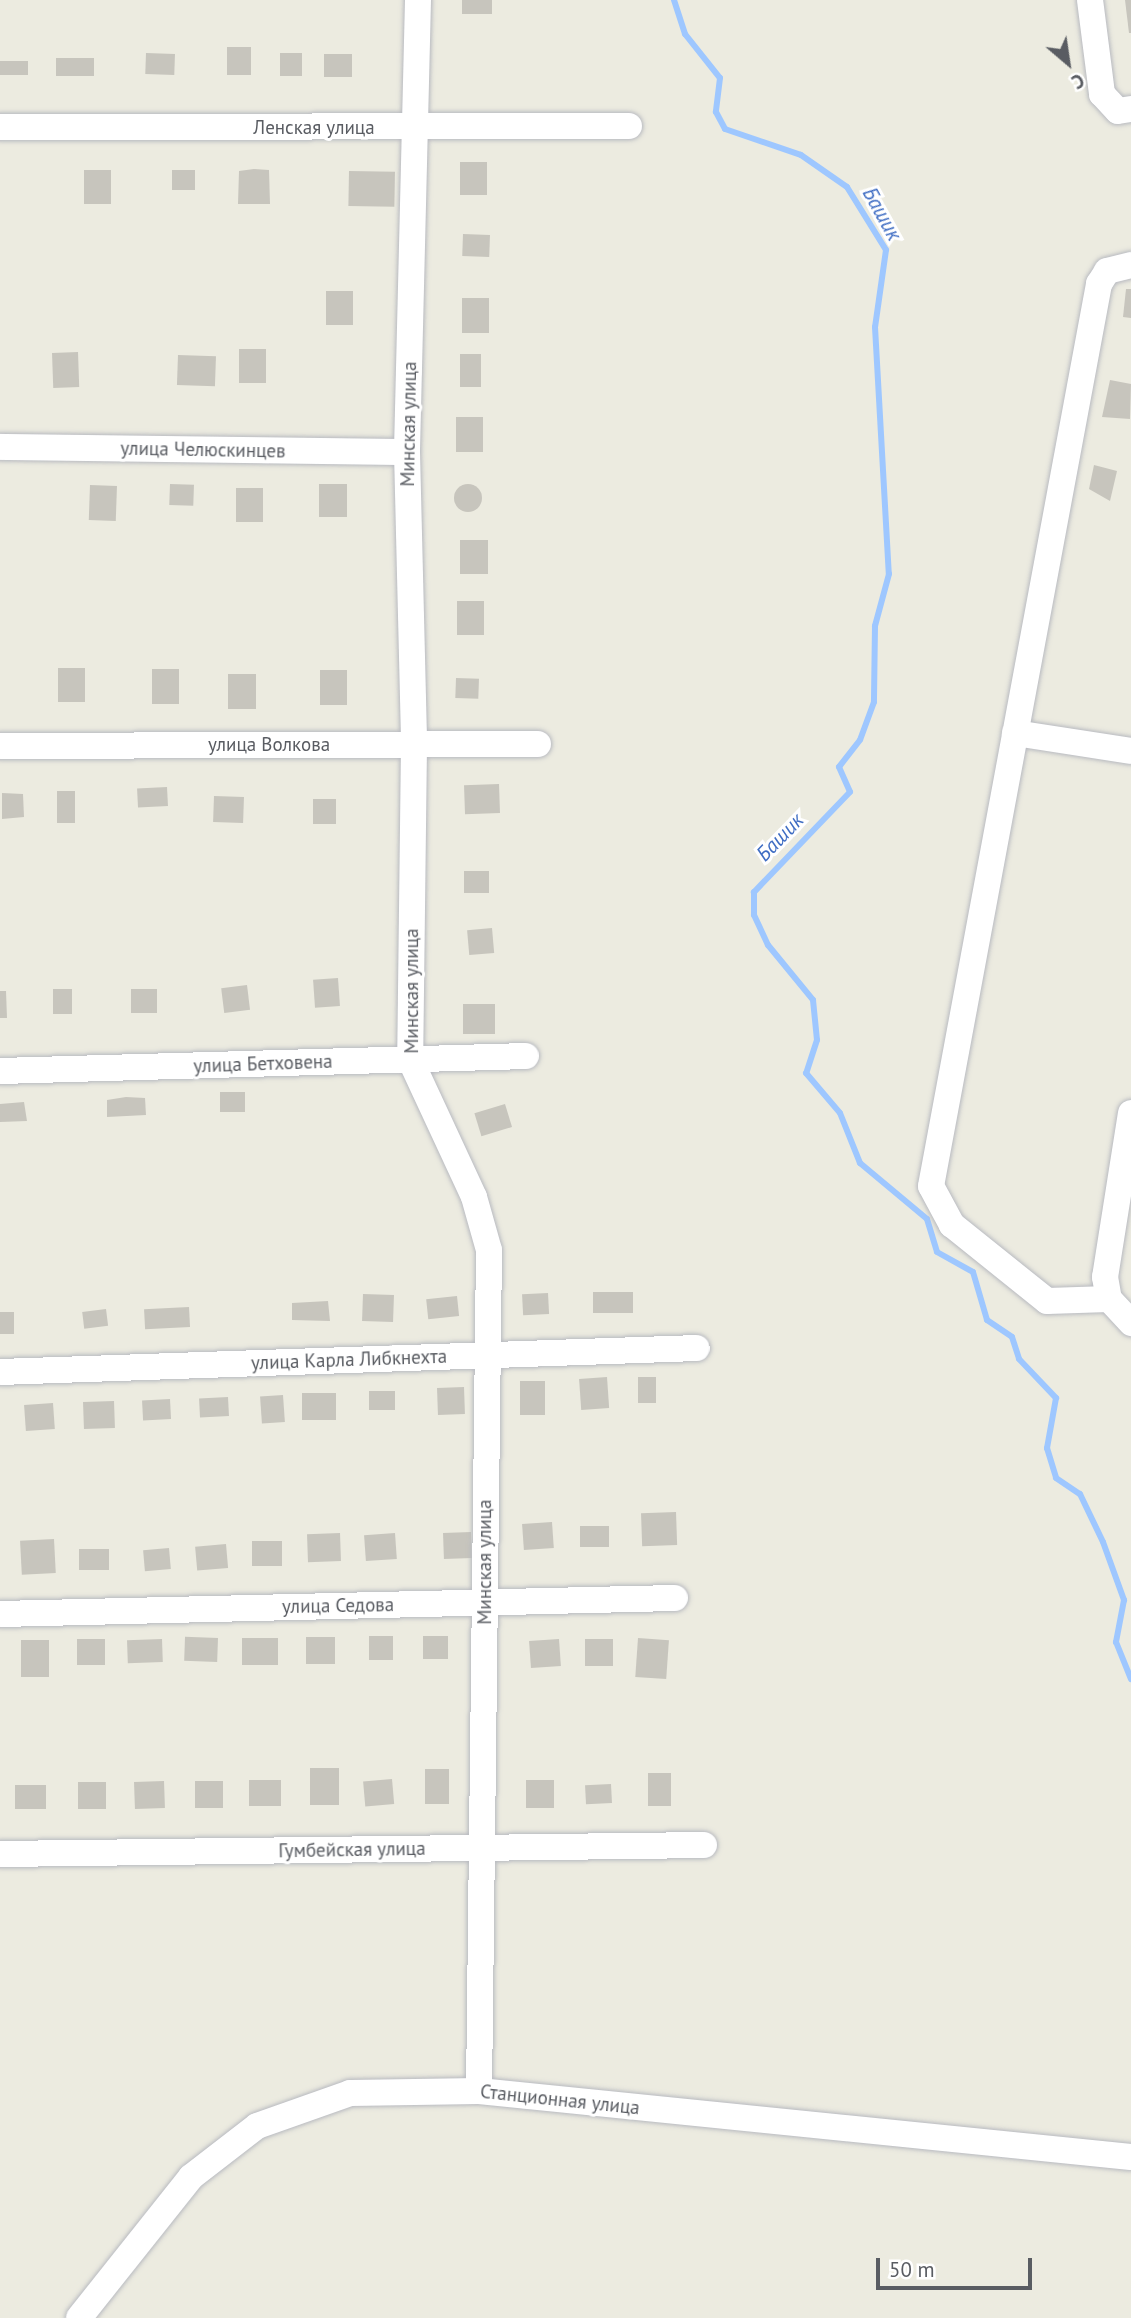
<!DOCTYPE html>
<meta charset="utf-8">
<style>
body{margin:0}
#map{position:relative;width:1131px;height:2318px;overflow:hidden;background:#ecebe0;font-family:"PT Sans",sans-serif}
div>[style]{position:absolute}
.stream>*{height:6px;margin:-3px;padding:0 3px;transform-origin:3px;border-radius:3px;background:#9ec7ff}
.building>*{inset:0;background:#c7c5bd;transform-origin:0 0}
.round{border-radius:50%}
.roads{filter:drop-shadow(0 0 2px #b8bac0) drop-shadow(0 0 2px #b8bac0)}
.minor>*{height:26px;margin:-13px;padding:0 13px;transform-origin:13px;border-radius:13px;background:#fff}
span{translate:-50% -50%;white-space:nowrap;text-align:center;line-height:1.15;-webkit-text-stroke:6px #fff;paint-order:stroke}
.street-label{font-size:19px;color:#595c62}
.water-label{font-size:21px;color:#3f6dc3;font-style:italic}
.north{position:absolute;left:1033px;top:28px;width:70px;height:70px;-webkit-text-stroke:5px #fff;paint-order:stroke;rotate:151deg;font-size:19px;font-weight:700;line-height:28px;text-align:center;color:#595c62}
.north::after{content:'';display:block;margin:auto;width:24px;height:32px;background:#595c62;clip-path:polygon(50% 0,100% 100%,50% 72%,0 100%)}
.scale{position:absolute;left:876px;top:2258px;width:156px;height:32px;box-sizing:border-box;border:4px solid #595c62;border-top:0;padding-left:9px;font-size:21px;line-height:24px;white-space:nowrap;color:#595c62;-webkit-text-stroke:5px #fff;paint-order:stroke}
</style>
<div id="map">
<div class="stream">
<div style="left:674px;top:0;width:36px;rotate:72deg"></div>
<div style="left:685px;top:34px;width:56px;rotate:51.5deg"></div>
<div style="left:720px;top:78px;width:34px;rotate:97deg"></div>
<div style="left:716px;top:112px;width:19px;rotate:62deg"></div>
<div style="left:725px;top:129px;width:80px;rotate:18.9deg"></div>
<div style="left:801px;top:155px;width:56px;rotate:34.8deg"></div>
<div style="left:847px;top:187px;width:74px;rotate:58.2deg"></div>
<div style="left:886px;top:250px;width:78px;rotate:98.1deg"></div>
<div style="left:875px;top:327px;width:247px;rotate:86.8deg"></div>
<div style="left:889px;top:574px;width:54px;rotate:105.1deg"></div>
<div style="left:875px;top:626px;width:76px;rotate:90.8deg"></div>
<div style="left:874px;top:702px;width:40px;rotate:110.2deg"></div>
<div style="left:860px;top:740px;width:34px;rotate:128deg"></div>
<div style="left:839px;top:767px;width:27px;rotate:66deg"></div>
<div style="left:850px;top:792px;width:139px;rotate:133.8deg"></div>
<div style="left:754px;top:892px;width:23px;rotate:90deg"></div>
<div style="left:754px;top:915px;width:33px;rotate:65deg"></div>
<div style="left:768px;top:945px;width:71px;rotate:50.7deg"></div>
<div style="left:813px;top:1000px;width:40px;rotate:84.3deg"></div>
<div style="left:817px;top:1040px;width:35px;rotate:108deg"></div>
<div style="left:806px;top:1073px;width:52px;rotate:49.6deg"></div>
<div style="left:840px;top:1113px;width:54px;rotate:68.2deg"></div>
<div style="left:860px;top:1163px;width:87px;rotate:39.9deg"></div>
<div style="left:927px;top:1219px;width:34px;rotate:73deg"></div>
<div style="left:937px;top:1252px;width:41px;rotate:29.1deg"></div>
<div style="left:973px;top:1272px;width:50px;rotate:73.7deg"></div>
<div style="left:987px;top:1320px;width:30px;rotate:34deg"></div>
<div style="left:1012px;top:1337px;width:23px;rotate:72deg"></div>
<div style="left:1019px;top:1359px;width:54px;rotate:46.5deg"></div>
<div style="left:1056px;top:1398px;width:51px;rotate:100.2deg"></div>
<div style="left:1047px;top:1448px;width:31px;rotate:73deg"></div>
<div style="left:1056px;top:1478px;width:29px;rotate:34deg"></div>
<div style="left:1080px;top:1494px;width:53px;rotate:64.4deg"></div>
<div style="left:1103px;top:1542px;width:62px;rotate:70.1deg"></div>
<div style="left:1124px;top:1600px;width:43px;rotate:100.8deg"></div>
<div style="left:1116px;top:1642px;width:40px;rotate:68deg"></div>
</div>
<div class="building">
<div style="left:462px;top:0;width:30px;height:14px"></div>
<div style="clip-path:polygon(1125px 0,1131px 0,1131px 33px,1129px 33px)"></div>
<div style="left:227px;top:47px;width:24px;height:28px"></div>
<div style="left:146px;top:53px;width:29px;height:21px;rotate:2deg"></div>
<div style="left:280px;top:53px;width:22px;height:23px"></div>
<div style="left:324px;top:54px;width:28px;height:23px"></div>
<div style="left:56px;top:58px;width:38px;height:18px"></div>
<div style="left:0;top:61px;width:28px;height:14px"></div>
<div style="left:460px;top:162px;width:27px;height:33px"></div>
<div style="clip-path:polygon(254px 169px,269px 170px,270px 204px,238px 204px,239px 171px)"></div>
<div style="left:84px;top:170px;width:27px;height:34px"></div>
<div style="left:172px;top:170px;width:23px;height:20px"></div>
<div style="left:349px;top:171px;width:46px;height:35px;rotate:1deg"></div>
<div style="left:463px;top:234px;width:27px;height:22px;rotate:2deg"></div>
<div style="clip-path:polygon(1126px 289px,1131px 289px,1131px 318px,1123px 317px)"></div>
<div style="left:353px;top:291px;width:34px;height:27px;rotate:90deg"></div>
<div style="left:462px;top:298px;width:27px;height:35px"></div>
<div style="left:239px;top:349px;width:27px;height:34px"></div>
<div style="left:78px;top:352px;width:35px;height:26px;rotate:88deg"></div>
<div style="left:460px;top:354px;width:21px;height:33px"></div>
<div style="left:178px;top:355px;width:38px;height:30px;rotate:2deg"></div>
<div style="clip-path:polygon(1110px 380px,1131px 384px,1130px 419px,1102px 417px)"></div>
<div style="left:456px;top:417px;width:27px;height:35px"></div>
<div style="clip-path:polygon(1094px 465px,1117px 471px,1110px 501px,1089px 489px)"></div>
<div class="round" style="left:454px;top:484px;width:28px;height:28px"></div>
<div style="left:170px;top:484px;width:24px;height:21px;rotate:2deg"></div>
<div style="left:319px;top:484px;width:28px;height:33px"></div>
<div style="left:90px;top:485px;width:27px;height:35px;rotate:2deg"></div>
<div style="left:236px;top:488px;width:27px;height:34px"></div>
<div style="left:460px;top:540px;width:28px;height:34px"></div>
<div style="left:457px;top:601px;width:27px;height:34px"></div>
<div style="left:58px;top:668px;width:27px;height:34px"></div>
<div style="left:179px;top:669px;width:35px;height:27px;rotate:90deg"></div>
<div style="left:320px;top:670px;width:27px;height:35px"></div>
<div style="left:228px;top:674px;width:28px;height:35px"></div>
<div style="left:456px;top:678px;width:23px;height:20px;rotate:2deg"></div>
<div style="left:499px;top:784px;width:29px;height:35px;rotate:88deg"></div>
<div style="left:167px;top:787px;width:19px;height:30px;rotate:87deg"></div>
<div style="left:57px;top:791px;width:18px;height:32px"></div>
<div style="clip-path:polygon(2px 793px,23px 794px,24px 817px,2px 819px)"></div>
<div style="left:214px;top:796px;width:30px;height:26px;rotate:2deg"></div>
<div style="left:313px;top:799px;width:23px;height:25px"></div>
<div style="left:464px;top:871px;width:25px;height:22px"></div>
<div style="left:492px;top:928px;width:25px;height:25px;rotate:85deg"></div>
<div style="left:338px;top:978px;width:28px;height:25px;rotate:86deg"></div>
<div style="left:247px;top:985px;width:25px;height:26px;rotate:83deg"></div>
<div style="left:53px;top:989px;width:19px;height:25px"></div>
<div style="left:157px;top:989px;width:24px;height:26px;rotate:90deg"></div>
<div style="clip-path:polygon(0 991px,6px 991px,7px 1018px,0 1018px)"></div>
<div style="left:463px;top:1004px;width:32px;height:30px"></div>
<div style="left:220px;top:1092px;width:25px;height:20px"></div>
<div style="clip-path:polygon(126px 1097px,145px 1098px,146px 1115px,107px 1117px,107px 1100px)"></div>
<div style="clip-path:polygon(24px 1102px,27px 1121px,0 1122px,0 1104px)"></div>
<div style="left:505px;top:1104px;width:24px;height:32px;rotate:73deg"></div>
<div style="left:633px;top:1292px;width:21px;height:40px;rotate:90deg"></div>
<div style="left:548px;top:1293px;width:21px;height:26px;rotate:87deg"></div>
<div style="left:363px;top:1294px;width:31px;height:27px;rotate:2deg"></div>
<div style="left:457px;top:1296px;width:20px;height:31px;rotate:84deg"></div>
<div style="clip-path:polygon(328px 1301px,330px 1321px,292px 1320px,292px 1303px)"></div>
<div style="left:189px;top:1307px;width:20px;height:45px;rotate:87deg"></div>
<div style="left:106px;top:1309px;width:17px;height:24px;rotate:83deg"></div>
<div style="left:0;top:1312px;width:14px;height:22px"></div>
<div style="left:607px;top:1377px;width:31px;height:28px;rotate:86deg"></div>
<div style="left:656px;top:1377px;width:26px;height:18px;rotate:90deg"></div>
<div style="left:520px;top:1381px;width:25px;height:34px"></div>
<div style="left:464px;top:1387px;width:27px;height:27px;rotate:88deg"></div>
<div style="left:369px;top:1391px;width:26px;height:19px"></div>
<div style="left:336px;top:1393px;width:27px;height:34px;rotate:90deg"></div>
<div style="left:283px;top:1395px;width:27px;height:23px;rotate:86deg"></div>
<div style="left:228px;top:1397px;width:19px;height:29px;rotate:87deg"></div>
<div style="left:170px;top:1399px;width:20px;height:28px;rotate:87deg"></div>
<div style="left:114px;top:1401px;width:27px;height:31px;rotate:88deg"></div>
<div style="left:53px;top:1403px;width:26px;height:29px;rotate:86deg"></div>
<div style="left:676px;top:1512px;width:33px;height:35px;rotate:88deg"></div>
<div style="left:552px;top:1522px;width:26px;height:30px;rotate:86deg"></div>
<div style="left:609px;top:1526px;width:21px;height:29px;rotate:90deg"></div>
<div style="left:471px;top:1532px;width:26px;height:28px;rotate:88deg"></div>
<div style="left:340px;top:1533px;width:28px;height:33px;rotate:88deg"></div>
<div style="left:395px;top:1533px;width:26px;height:31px;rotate:86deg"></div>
<div style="left:54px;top:1539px;width:34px;height:34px;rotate:87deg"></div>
<div style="left:252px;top:1541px;width:30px;height:25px"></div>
<div style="left:226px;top:1544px;width:24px;height:31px;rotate:85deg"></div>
<div style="left:169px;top:1548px;width:21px;height:26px;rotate:85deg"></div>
<div style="left:109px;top:1549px;width:21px;height:30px;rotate:90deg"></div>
<div style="left:369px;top:1636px;width:24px;height:24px"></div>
<div style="left:423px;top:1636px;width:25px;height:23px"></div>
<div style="left:335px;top:1637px;width:27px;height:29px;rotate:90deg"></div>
<div style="left:218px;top:1638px;width:24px;height:33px;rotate:92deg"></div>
<div style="left:242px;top:1638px;width:36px;height:27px"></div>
<div style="left:638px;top:1638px;width:31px;height:39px;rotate:4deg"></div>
<div style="left:105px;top:1639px;width:26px;height:28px;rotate:90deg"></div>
<div style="left:162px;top:1639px;width:23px;height:35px;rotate:88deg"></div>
<div style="left:559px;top:1639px;width:27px;height:30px;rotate:86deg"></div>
<div style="left:585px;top:1639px;width:28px;height:27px"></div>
<div style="left:49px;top:1640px;width:37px;height:28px;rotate:90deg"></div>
<div style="left:339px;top:1768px;width:37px;height:29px;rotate:90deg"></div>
<div style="left:425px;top:1769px;width:24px;height:35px"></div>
<div style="left:671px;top:1773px;width:33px;height:23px;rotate:90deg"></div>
<div style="left:392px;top:1779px;width:25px;height:29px;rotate:85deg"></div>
<div style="left:249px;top:1780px;width:32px;height:26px"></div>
<div style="left:526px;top:1780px;width:28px;height:28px"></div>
<div style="left:164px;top:1781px;width:27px;height:30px;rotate:88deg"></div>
<div style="left:195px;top:1781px;width:28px;height:27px"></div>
<div style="left:78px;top:1782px;width:28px;height:27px"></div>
<div style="left:611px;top:1784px;width:19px;height:26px;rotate:87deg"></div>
<div style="left:46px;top:1785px;width:24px;height:31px;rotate:90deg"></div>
</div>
<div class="roads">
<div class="minor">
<div style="left:418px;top:0;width:452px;rotate:91.4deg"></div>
<div style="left:407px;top:452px;width:293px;rotate:88.6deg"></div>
<div style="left:414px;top:745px;width:314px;rotate:90.7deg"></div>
<div style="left:410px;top:1059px;width:152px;rotate:65.1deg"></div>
<div style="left:474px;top:1197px;width:55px;rotate:74.2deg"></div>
<div style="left:489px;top:1250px;width:841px;rotate:90.68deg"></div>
<div style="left:1090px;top:0;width:95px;rotate:82.7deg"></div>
<div style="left:1102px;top:94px;width:23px;rotate:47deg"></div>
<div style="left:1118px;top:111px;width:13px;rotate:-9deg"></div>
<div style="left:0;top:127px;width:629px;rotate:-0.09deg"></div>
<div style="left:0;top:447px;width:407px;rotate:0.7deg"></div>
<div style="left:1015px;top:733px;width:117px;rotate:8.8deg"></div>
<div style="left:0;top:746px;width:538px;rotate:-0.21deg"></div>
<div style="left:0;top:1071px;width:526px;rotate:-1.63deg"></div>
<div style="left:1131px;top:1113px;width:166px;rotate:99deg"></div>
<div style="left:1105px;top:1277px;width:22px;rotate:80deg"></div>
<div style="left:1109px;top:1299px;width:33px;rotate:47deg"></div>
<div style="left:1109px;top:1299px;width:62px;rotate:178.2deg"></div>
<div style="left:1047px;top:1301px;width:122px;rotate:-141.3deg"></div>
<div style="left:952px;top:1225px;width:44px;rotate:-118.3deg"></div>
<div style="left:931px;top:1186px;width:918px;rotate:-79.45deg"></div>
<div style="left:1099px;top:284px;width:15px;rotate:-58deg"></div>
<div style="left:1107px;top:271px;width:25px;rotate:-14deg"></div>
<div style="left:0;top:1372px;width:697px;rotate:-1.97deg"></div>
<div style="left:0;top:1614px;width:675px;rotate:-1.36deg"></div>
<div style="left:0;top:1854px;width:704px;rotate:-0.73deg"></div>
<div style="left:79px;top:2318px;width:180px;rotate:-51.5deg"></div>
<div style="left:191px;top:2177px;width:83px;rotate:-37.7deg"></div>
<div style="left:257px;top:2126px;width:99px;rotate:-19.5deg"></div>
<div style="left:350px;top:2093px;width:129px;rotate:-0.9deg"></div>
<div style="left:479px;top:2091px;width:655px;rotate:5.78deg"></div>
</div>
</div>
<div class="street-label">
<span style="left:314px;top:128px">Ленская улица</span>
<span style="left:409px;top:424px;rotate:-89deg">Минская улица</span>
<span style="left:203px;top:450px;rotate:1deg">улица Челюскинцев</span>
<span style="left:269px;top:745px">улица Волкова</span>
<span style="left:412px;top:991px;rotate:-90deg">Минская улица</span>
<span style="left:263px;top:1064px;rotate:-2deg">улица Бетховена</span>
<span style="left:349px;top:1360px;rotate:-2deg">улица Карла Либкнехта</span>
<span style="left:485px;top:1562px;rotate:-90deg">Минская улица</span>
<span style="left:338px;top:1606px;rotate:-1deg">улица Седова</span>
<span style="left:352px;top:1850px;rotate:-1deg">Гумбейская улица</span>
<span style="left:560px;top:2100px;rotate:6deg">Станционная улица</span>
</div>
<div class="water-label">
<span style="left:882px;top:214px;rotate:61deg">Башик</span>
<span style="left:780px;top:837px;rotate:-46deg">Башик</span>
</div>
<div class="north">С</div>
<div class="scale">50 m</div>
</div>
